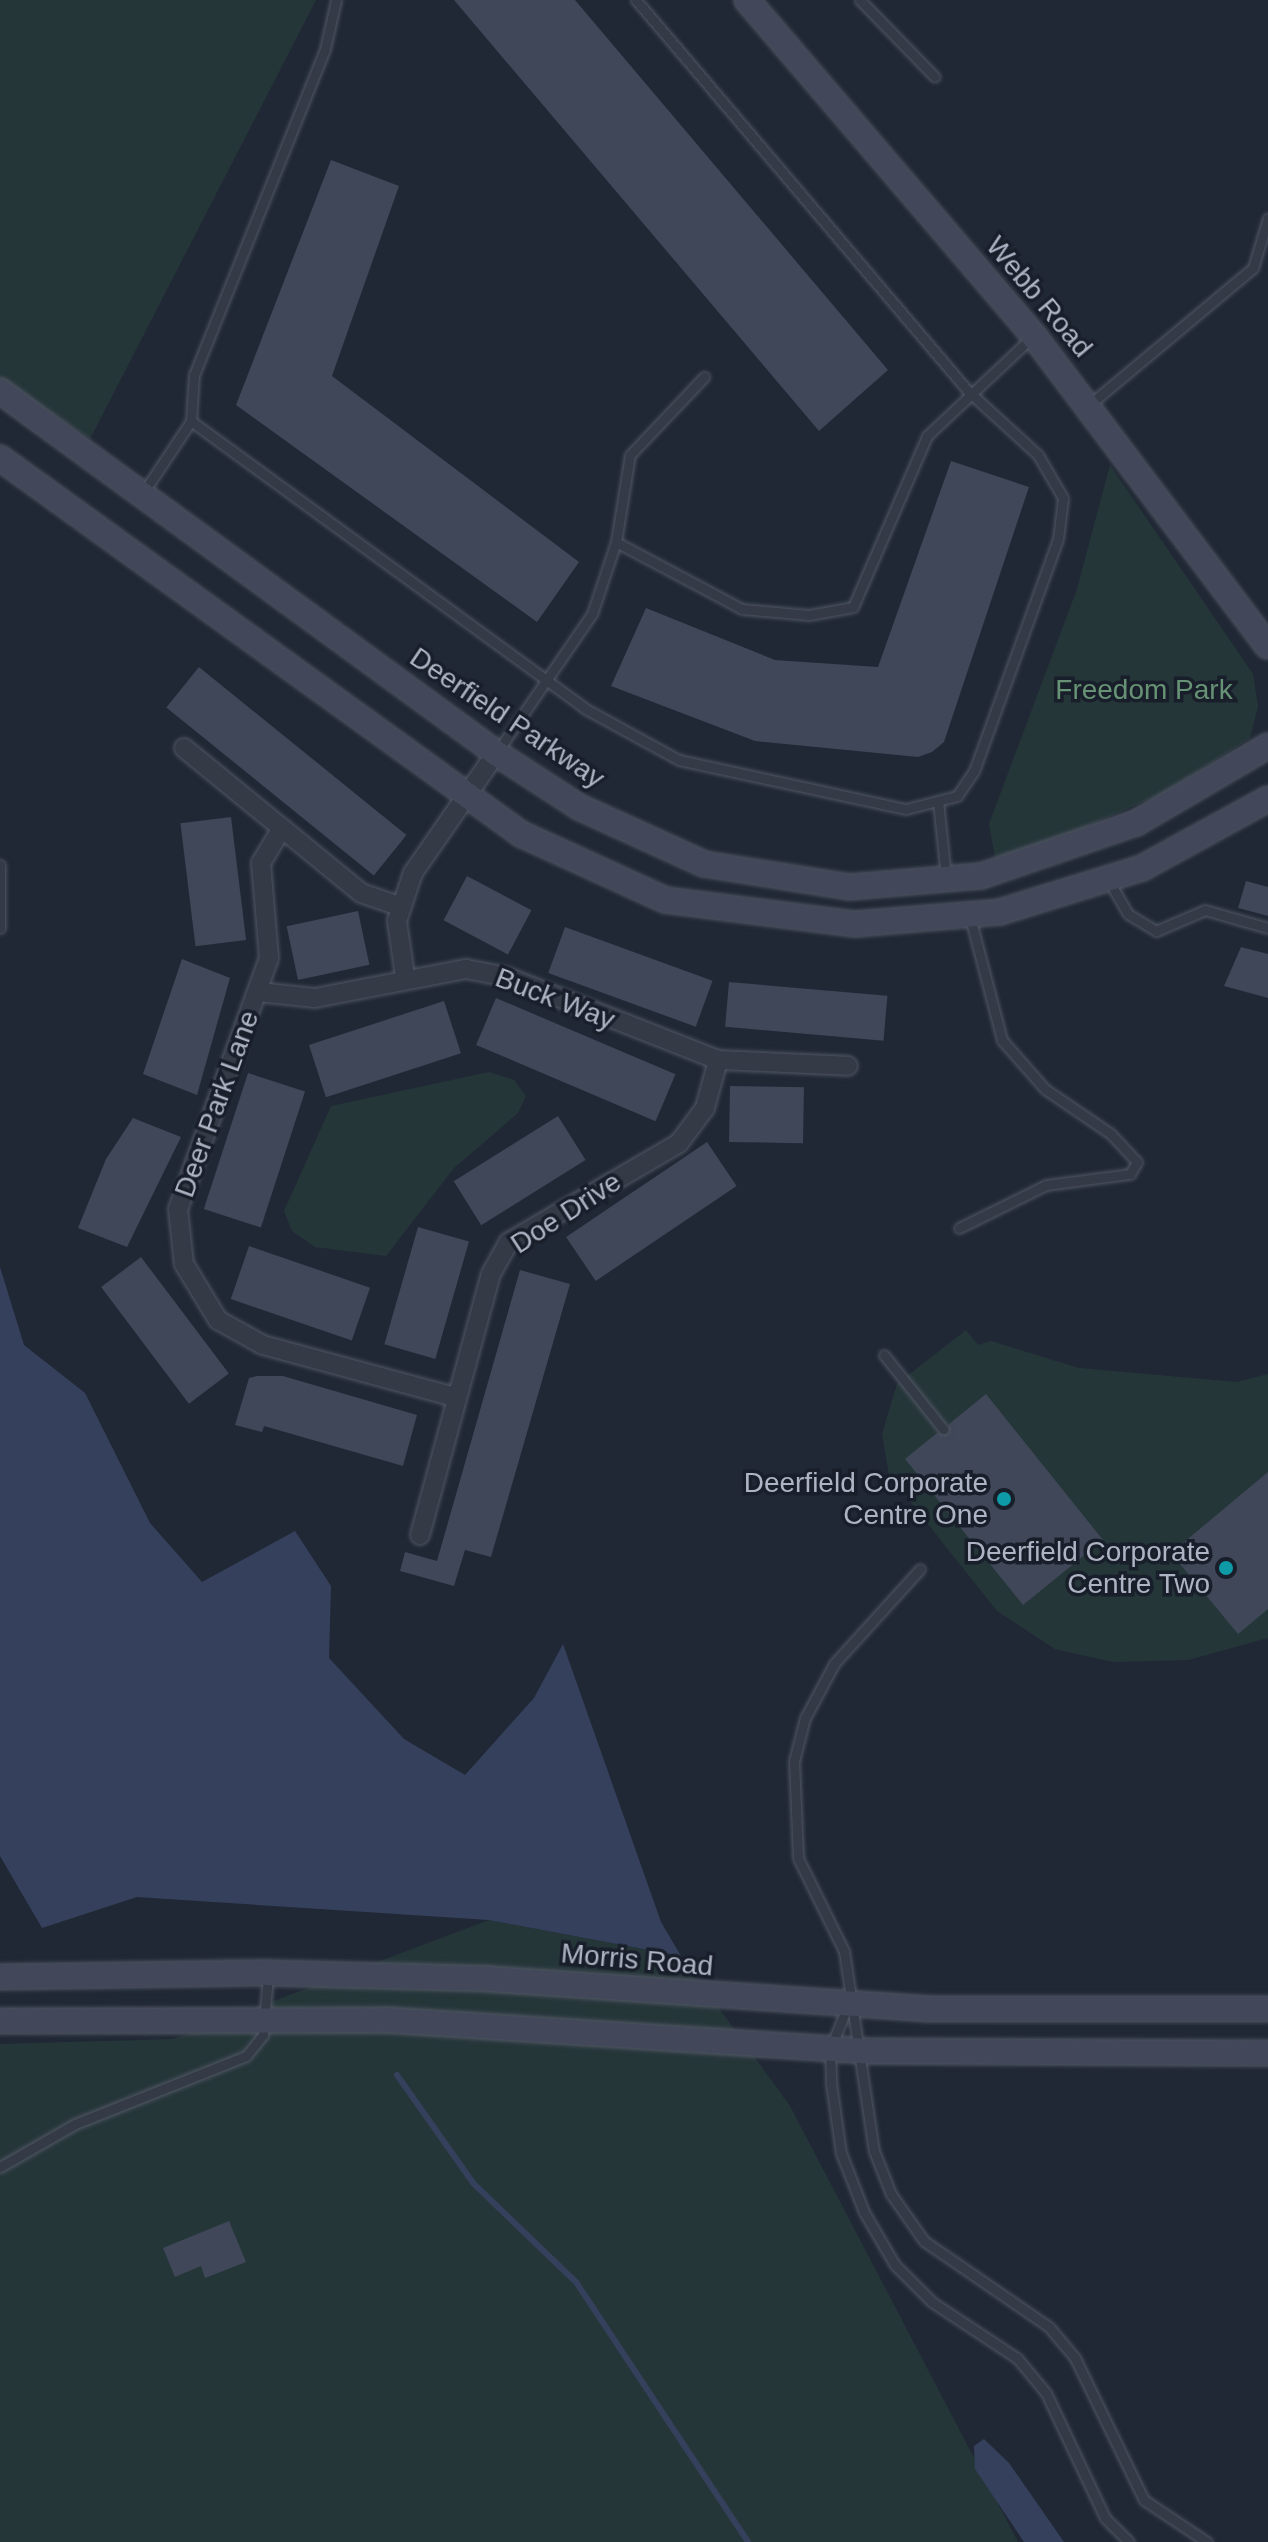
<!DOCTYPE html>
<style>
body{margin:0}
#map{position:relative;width:1268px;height:2542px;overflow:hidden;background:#202835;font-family:Arial,sans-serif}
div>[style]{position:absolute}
.green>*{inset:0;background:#253639}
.water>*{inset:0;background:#35415c}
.stream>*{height:6px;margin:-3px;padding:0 3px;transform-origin:3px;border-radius:3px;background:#35415c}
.building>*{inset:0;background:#3f4758;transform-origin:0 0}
.roads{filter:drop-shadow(0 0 2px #515764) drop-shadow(0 0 2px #515764)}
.lane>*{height:9px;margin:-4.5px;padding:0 4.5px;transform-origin:4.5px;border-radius:4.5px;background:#343a46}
.street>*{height:18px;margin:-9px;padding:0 9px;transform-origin:9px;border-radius:9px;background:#343a46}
.secondary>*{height:24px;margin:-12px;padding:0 12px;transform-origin:12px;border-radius:12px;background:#424859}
.dots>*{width:22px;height:22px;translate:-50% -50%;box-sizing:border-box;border:4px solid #191f2a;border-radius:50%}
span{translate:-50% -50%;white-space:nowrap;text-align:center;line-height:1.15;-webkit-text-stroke:7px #191f2a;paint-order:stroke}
.street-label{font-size:28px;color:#aeb4c3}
.park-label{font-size:28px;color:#679275}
.poi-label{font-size:28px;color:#aeb4c3}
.right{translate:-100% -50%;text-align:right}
</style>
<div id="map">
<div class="green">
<div style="clip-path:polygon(0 0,316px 0,90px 439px,0 379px)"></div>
<div style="clip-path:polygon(1110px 465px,1253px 674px,1258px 706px,1250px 738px,1166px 792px,1030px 851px,995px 857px,989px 824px,1077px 589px)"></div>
<div style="clip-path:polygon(489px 1072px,514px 1080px,526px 1096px,518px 1113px,454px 1168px,386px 1256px,315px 1247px,292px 1231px,284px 1211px,331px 1106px)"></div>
<div style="clip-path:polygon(966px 1330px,978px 1345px,991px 1341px,1079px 1368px,1237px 1382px,1268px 1374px,1268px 1638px,1188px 1660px,1113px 1662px,1055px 1649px,997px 1611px,889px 1475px,882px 1434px,897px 1384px)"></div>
<div style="clip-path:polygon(489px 1920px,681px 1956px,790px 2106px,1018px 2542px,0 2542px,0 2044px,173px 2039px)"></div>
</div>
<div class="water">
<div style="clip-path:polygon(0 1267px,24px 1345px,85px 1393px,150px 1523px,202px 1582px,295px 1531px,331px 1586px,329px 1658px,404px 1739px,465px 1775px,534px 1698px,563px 1644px,661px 1922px,681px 1956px,489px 1920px,137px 1897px,42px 1928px,0 1856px)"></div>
<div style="clip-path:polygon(984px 2439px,1009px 2463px,1064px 2542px,1024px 2542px,975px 2469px,974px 2446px)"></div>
</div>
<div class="stream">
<div style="left:397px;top:2075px;width:133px;rotate:54.8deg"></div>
<div style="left:474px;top:2184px;width:141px;rotate:43.9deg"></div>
<div style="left:576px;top:2282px;width:312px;rotate:56.5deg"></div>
</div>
<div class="building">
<div style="clip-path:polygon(454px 0,575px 0,888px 370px,819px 431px)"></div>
<div style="clip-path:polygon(331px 160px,399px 186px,332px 376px,579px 562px,537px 622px,236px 405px)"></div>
<div style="clip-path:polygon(951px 461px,1029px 487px,944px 742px,932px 752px,918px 757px,755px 741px,611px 686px,646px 608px,775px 660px,878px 667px)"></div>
<div style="left:199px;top:667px;width:267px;height:52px;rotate:39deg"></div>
<div style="left:231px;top:817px;width:124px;height:51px;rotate:83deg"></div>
<div style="left:467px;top:876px;width:73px;height:50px;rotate:28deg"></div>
<div style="clip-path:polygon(1246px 881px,1268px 887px,1268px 916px,1238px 908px)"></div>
<div style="left:358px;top:911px;width:55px;height:73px;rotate:78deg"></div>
<div style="left:565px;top:927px;width:157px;height:49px;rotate:20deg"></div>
<div style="clip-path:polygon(1241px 947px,1268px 954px,1268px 998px,1224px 986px)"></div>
<div style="clip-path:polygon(182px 959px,230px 978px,197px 1095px,143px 1074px)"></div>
<div style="left:729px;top:982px;width:159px;height:45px;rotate:5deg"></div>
<div style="left:496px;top:998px;width:195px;height:51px;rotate:23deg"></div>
<div style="left:444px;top:1001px;width:55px;height:142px;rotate:72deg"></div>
<div style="left:248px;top:1073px;width:60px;height:143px;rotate:18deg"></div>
<div style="left:730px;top:1086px;width:74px;height:56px;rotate:1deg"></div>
<div style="left:558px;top:1116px;width:52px;height:123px;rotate:58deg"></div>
<div style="clip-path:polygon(133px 1118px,181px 1137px,127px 1247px,78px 1228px,106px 1159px)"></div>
<div style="left:707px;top:1142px;width:53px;height:170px;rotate:56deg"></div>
<div style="left:418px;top:1227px;width:53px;height:122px;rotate:16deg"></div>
<div style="left:249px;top:1246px;width:128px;height:56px;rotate:19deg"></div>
<div style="left:141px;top:1257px;width:146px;height:50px;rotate:53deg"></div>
<div style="clip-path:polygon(520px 1270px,570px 1284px,491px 1557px,465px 1550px,454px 1586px,400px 1571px,405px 1552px,437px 1561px)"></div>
<div style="clip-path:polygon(257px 1376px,283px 1376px,417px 1415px,403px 1466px,264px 1426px,262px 1432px,235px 1425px,249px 1378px)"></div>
<div style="clip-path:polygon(986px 1394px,1103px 1540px,1023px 1605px,905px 1459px,937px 1433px,948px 1434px,949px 1424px)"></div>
<div style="clip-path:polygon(1268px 1472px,1268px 1609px,1238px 1634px,1171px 1553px)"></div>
<div style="clip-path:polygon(229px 2221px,246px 2262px,205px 2278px,201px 2266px,175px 2277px,163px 2248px)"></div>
</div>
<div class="roads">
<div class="lane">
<div style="left:860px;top:0;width:107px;rotate:45.8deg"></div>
<div style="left:1089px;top:405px;width:214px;rotate:-39.9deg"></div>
<div style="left:1253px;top:268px;width:52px;rotate:-73.3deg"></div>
<div style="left:191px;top:421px;width:487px;rotate:36.1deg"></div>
<div style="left:584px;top:708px;width:108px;rotate:28.7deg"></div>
<div style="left:679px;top:760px;width:232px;rotate:12.2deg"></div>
<div style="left:906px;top:809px;width:53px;rotate:-14.3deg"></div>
<div style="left:957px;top:796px;width:30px;rotate:-56deg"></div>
<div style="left:974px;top:771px;width:247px;rotate:-70.1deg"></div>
<div style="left:1058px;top:539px;width:41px;rotate:-83deg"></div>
<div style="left:1063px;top:498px;width:50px;rotate:-120.2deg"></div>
<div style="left:1038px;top:455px;width:95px;rotate:-137.6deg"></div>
<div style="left:968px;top:391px;width:513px;rotate:-130.33deg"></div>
<div style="left:143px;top:493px;width:87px;rotate:-56.3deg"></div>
<div style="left:191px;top:421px;width:46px;rotate:-86.3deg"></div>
<div style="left:194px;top:375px;width:351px;rotate:-68.1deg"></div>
<div style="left:325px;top:49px;width:50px;rotate:-77.3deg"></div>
<div style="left:616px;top:542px;width:88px;rotate:-80.9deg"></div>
<div style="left:630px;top:455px;width:108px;rotate:-46.5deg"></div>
<div style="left:497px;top:752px;width:168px;rotate:-55.5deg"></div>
<div style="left:592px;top:614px;width:76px;rotate:-71.6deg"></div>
<div style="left:616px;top:542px;width:143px;rotate:28deg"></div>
<div style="left:742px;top:609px;width:67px;rotate:5.1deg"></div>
<div style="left:809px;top:615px;width:45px;rotate:-10.3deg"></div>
<div style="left:853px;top:607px;width:186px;rotate:-66.6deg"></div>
<div style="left:927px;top:436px;width:143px;rotate:-43.3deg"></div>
<div style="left:938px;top:801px;width:76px;rotate:84deg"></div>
<div style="left:0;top:865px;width:63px;rotate:90deg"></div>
<div style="left:1109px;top:881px;width:38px;rotate:60deg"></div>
<div style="left:1128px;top:914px;width:33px;rotate:31deg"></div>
<div style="left:1156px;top:931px;width:53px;rotate:-23.2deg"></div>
<div style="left:1205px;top:910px;width:66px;rotate:15.9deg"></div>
<div style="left:959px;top:1228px;width:97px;rotate:-26.3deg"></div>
<div style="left:1046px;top:1185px;width:85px;rotate:-7.5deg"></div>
<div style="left:1130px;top:1174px;width:14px;rotate:-60deg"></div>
<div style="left:1137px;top:1162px;width:38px;rotate:-133deg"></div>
<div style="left:1111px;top:1134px;width:80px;rotate:-145.7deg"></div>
<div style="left:1045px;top:1089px;width:65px;rotate:-131.3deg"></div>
<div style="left:1002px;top:1040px;width:127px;rotate:-104.6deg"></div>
<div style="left:884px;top:1355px;width:95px;rotate:51.4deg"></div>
<div style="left:920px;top:1569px;width:128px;rotate:132.2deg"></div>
<div style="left:834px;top:1664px;width:61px;rotate:118.2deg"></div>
<div style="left:805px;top:1718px;width:44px;rotate:104.3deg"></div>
<div style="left:794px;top:1761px;width:97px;rotate:87.6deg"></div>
<div style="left:798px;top:1858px;width:104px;rotate:63.7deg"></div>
<div style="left:844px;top:1951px;width:202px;rotate:81.5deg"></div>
<div style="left:874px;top:2151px;width:46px;rotate:68.4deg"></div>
<div style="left:891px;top:2194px;width:57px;rotate:54.9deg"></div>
<div style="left:924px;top:2241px;width:152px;rotate:34.5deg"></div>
<div style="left:1049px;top:2327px;width:40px;rotate:50deg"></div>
<div style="left:1075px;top:2358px;width:158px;rotate:64.1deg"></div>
<div style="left:1144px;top:2500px;width:76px;rotate:33.7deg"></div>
<div style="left:848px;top:2005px;width:48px;rotate:112.2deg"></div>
<div style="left:830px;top:2049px;width:34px;rotate:88deg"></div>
<div style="left:831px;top:2083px;width:71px;rotate:81.9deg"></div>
<div style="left:841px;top:2153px;width:63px;rotate:68.7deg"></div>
<div style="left:864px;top:2212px;width:61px;rotate:59.7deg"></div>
<div style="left:895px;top:2265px;width:52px;rotate:45deg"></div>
<div style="left:932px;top:2302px;width:102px;rotate:33.4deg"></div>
<div style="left:1017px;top:2358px;width:45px;rotate:50.4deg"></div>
<div style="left:1046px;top:2393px;width:138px;rotate:64.7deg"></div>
<div style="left:1105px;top:2518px;width:34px;rotate:45deg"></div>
<div style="left:0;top:2167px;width:86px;rotate:-29.8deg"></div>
<div style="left:75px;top:2124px;width:184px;rotate:-21.7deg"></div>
<div style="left:246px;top:2056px;width:27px;rotate:-51deg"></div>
<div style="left:263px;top:2035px;width:59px;rotate:-85.2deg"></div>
</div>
<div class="street">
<div style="left:184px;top:748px;width:229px;rotate:39.3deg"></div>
<div style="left:361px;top:893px;width:43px;rotate:18.9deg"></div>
<div style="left:282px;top:828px;width:41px;rotate:121deg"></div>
<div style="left:261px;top:863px;width:95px;rotate:85.2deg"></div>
<div style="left:269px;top:958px;width:267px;rotate:109.9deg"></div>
<div style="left:178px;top:1209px;width:55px;rotate:83.8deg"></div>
<div style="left:184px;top:1264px;width:66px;rotate:58.7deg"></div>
<div style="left:218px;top:1320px;width:51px;rotate:29.1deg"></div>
<div style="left:263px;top:1345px;width:199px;rotate:15.2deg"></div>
<div style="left:405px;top:976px;width:56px;rotate:-98.3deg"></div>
<div style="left:397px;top:921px;width:51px;rotate:-71.6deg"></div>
<div style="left:413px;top:873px;width:146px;rotate:-55.3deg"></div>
<div style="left:258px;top:992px;width:57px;rotate:6deg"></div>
<div style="left:315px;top:998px;width:154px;rotate:-10.9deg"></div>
<div style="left:466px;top:969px;width:42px;rotate:11deg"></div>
<div style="left:507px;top:977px;width:227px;rotate:21.5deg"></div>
<div style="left:718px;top:1060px;width:130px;rotate:2.6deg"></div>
<div style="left:420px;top:1535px;width:270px;rotate:-74.8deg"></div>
<div style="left:491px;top:1274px;width:37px;rotate:-61deg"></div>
<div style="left:509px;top:1242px;width:197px;rotate:-30.2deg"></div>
<div style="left:679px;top:1143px;width:44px;rotate:-53.4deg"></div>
<div style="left:705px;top:1108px;width:50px;rotate:-74.8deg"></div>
</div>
<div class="secondary">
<div style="left:747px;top:0;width:442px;rotate:49.5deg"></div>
<div style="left:1034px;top:336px;width:388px;rotate:53deg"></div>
<div style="left:0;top:391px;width:614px;rotate:36.12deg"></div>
<div style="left:496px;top:753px;width:99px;rotate:33deg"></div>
<div style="left:579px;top:807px;width:137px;rotate:24.5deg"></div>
<div style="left:704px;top:864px;width:148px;rotate:9deg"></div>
<div style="left:850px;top:887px;width:131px;rotate:-4.8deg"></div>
<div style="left:981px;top:876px;width:164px;rotate:-18.9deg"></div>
<div style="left:1136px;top:823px;width:153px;rotate:-30.3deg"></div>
<div style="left:0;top:458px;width:643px;rotate:35.82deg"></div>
<div style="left:521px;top:834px;width:158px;rotate:24.6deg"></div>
<div style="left:665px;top:900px;width:192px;rotate:7.2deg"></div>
<div style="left:855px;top:924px;width:145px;rotate:-4.7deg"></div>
<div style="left:1000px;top:912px;width:149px;rotate:-17.2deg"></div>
<div style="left:1142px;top:868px;width:144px;rotate:-28.7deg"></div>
<div style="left:0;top:1977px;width:268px;rotate:-0.9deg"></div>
<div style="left:268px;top:1973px;width:222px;rotate:1.5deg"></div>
<div style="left:490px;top:1979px;width:437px;rotate:3.9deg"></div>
<div style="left:926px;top:2009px;width:342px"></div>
<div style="left:0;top:2021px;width:387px;rotate:-0.1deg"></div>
<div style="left:387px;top:2020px;width:476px;rotate:3.7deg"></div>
<div style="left:862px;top:2051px;width:406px;rotate:0.3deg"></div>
</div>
</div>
<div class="dots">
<div style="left:1004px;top:1499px;background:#0f9aa8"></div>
<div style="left:1226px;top:1568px;background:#0f9aa8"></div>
</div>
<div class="street-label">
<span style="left:1039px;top:297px;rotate:50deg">Webb Road</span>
<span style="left:507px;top:718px;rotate:34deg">Deerfield Parkway</span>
<span style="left:555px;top:999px;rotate:21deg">Buck Way</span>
<span style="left:217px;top:1104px;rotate:-70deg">Deer Park Lane</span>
<span style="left:566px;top:1213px;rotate:-33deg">Doe Drive</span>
<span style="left:637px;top:1960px;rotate:5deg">Morris Road</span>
</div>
<div class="park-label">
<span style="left:1144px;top:690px">Freedom Park</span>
</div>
<div class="poi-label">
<span class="right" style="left:988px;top:1499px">Deerfield Corporate<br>Centre One</span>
<span class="right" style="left:1210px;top:1568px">Deerfield Corporate<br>Centre Two</span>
</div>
</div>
